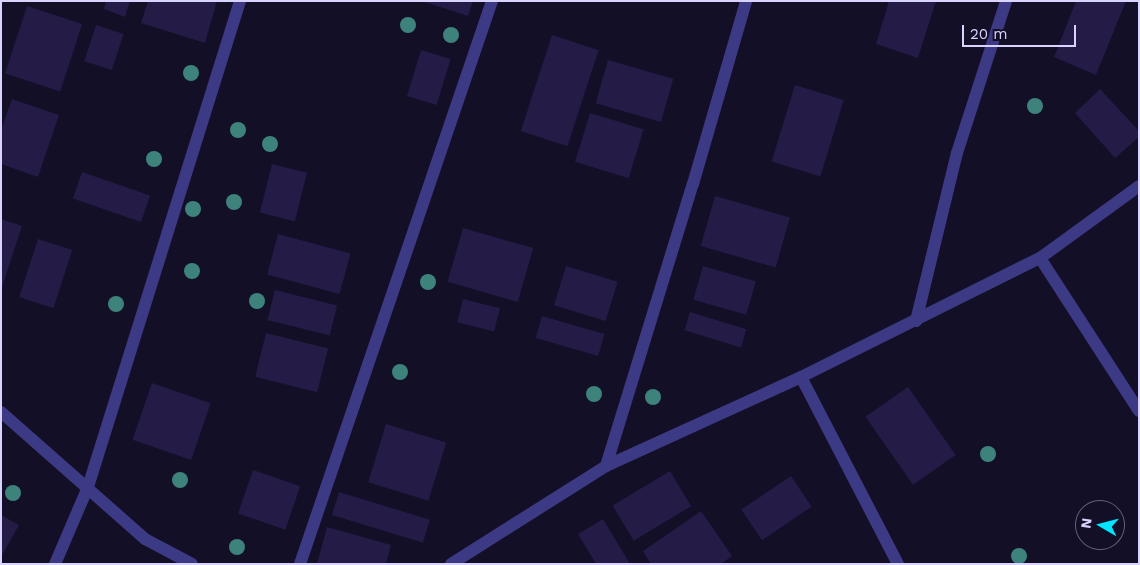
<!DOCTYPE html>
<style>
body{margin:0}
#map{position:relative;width:1140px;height:565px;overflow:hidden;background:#130f26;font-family:"Work Sans",sans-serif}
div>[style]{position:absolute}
.building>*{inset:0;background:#241b47;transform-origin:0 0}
.street>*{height:12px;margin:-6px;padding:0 6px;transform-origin:6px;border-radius:6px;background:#3d3a85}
.trees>*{width:16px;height:16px;margin:-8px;border-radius:50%;background:#3d827b}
span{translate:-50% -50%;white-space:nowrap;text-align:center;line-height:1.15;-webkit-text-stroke:4px #130f26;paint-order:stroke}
.frame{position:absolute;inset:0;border:2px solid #d9d4ff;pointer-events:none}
.north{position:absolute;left:1075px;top:500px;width:50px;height:50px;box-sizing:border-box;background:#130f26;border:1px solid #625e7d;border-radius:50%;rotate:278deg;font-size:14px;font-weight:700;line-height:20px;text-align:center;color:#d9d4ff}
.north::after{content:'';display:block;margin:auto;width:18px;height:22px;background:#00e5ff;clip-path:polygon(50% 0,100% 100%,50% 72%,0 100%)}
.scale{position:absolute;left:962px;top:25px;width:114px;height:22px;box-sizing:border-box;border:2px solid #d9d4ff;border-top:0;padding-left:6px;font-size:15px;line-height:18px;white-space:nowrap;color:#d9d4ff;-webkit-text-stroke:4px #130f26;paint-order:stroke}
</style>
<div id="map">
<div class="building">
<div style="clip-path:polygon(106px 1px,130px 1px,125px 17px,104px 9px)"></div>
<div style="clip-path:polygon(148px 1px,217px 1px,205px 43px,141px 23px)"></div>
<div style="clip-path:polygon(422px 1px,473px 1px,468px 16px)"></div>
<div style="clip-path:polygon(889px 1px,936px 1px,918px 58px,876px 44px)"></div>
<div style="clip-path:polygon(1076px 1px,1126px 1px,1096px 75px,1054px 57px)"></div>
<div style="left:27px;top:6px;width:58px;height:71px;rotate:18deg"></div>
<div style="left:96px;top:25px;width:29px;height:38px;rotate:18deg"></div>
<div style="left:552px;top:35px;width:49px;height:101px;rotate:18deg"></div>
<div style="left:421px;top:50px;width:31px;height:48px;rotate:17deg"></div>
<div style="left:608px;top:60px;width:68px;height:45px;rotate:16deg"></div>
<div style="left:795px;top:85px;width:51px;height:80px;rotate:17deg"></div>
<div style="clip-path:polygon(1100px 89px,1139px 131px,1139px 137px,1115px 158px,1075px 113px)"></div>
<div style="clip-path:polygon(12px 99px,59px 115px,38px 177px,1px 164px,1px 130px)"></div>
<div style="left:590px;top:113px;width:56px;height:51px;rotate:17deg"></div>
<div style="left:272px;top:164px;width:36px;height:50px;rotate:14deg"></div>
<div style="left:82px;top:172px;width:72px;height:28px;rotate:19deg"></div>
<div style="left:715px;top:196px;width:78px;height:52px;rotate:16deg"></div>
<div style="clip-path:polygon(1px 219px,22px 226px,2px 287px,1px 287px)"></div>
<div style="left:463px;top:228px;width:73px;height:56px;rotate:16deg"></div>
<div style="left:278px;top:234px;width:75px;height:42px;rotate:15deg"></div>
<div style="left:38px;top:239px;width:36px;height:61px;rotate:18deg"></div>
<div style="left:566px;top:266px;width:54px;height:41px;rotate:17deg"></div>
<div style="left:703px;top:266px;width:55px;height:35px;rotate:16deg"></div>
<div style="left:275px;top:290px;width:64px;height:31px;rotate:14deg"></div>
<div style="left:463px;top:299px;width:38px;height:24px;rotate:14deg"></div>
<div style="left:690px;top:312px;width:59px;height:19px;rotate:17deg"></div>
<div style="left:542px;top:316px;width:65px;height:23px;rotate:16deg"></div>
<div style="left:266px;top:333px;width:64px;height:45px;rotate:14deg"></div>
<div style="left:152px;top:383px;width:62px;height:60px;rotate:19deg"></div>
<div style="left:908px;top:387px;width:83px;height:52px;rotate:55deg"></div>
<div style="left:386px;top:424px;width:63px;height:61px;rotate:17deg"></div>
<div style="left:253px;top:470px;width:50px;height:46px;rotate:19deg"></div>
<div style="left:670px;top:471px;width:41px;height:67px;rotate:59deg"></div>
<div style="left:791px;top:476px;width:37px;height:60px;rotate:56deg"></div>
<div style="left:339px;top:492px;width:95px;height:24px;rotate:17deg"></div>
<div style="clip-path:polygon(701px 511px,732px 556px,721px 564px,651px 564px,643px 551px)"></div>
<div style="clip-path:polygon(1px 515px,19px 525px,1px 557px)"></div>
<div style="clip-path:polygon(603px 519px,630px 564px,596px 564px,578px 534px)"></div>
<div style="clip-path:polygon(327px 527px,391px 545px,386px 564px,317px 564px)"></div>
</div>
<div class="street">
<div style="left:1040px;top:258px;width:182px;rotate:57.1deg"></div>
<div style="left:916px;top:321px;width:173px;rotate:-76.3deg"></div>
<div style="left:957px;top:153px;width:160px;rotate:-72.1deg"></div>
<div style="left:801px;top:377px;width:211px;rotate:62.6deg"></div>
<div style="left:1px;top:412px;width:192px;rotate:41.4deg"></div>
<div style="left:145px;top:539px;width:53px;rotate:28deg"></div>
<div style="left:606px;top:466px;width:295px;rotate:-72.9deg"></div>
<div style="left:693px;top:184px;width:191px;rotate:-73.8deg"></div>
<div style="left:55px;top:564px;width:84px;rotate:-66.8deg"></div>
<div style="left:88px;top:487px;width:509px;rotate:-72.63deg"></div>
<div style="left:300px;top:564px;width:595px;rotate:-71.17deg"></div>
<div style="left:451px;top:564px;width:183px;rotate:-32.3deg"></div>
<div style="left:606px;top:466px;width:214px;rotate:-24.5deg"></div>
<div style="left:801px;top:377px;width:267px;rotate:-26.5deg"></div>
<div style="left:1040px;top:258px;width:122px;rotate:-36deg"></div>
</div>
<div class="trees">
<div style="left:408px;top:25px"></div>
<div style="left:451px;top:35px"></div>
<div style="left:191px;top:73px"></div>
<div style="left:1035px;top:106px"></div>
<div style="left:238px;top:130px"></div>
<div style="left:270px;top:144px"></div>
<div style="left:154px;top:159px"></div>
<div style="left:234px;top:202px"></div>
<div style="left:193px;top:209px"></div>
<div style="left:192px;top:271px"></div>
<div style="left:428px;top:282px"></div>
<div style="left:257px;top:301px"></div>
<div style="left:116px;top:304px"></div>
<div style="left:400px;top:372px"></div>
<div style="left:594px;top:394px"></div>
<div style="left:653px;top:397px"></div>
<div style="left:988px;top:454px"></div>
<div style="left:180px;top:480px"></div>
<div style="left:13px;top:493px"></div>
<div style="left:237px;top:547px"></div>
<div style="left:1019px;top:556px"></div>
</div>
<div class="frame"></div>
<div class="north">N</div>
<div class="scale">20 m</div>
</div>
